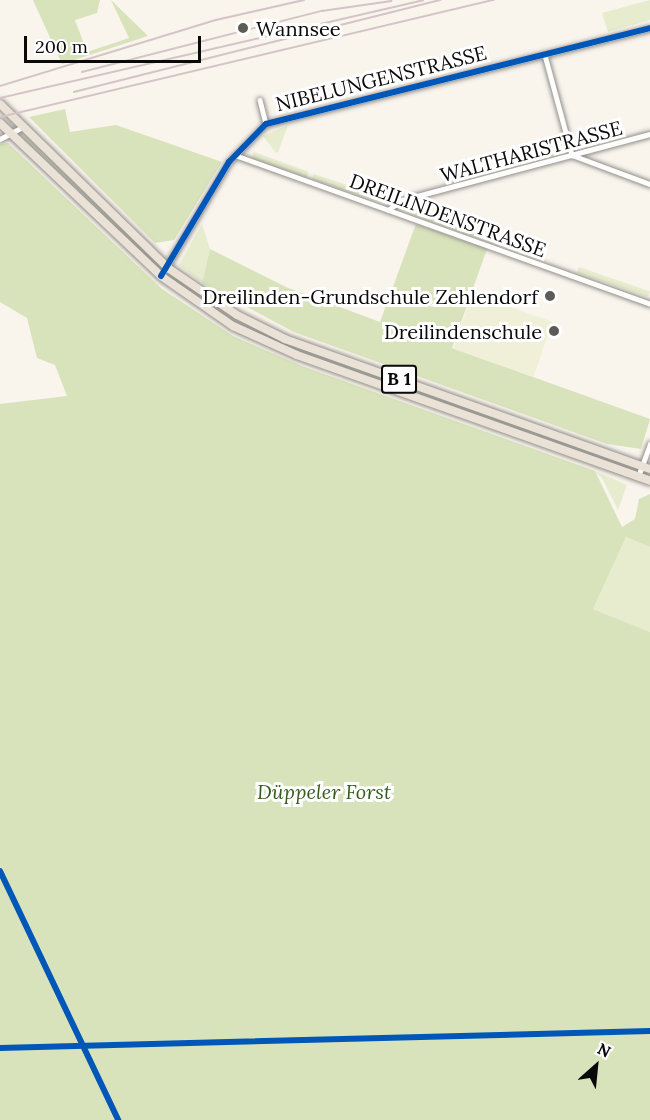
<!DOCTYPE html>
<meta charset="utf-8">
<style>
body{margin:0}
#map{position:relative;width:650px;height:1120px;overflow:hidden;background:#f9f4ec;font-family:Lora,serif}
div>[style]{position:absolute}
.green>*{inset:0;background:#e6eccd;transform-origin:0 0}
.forest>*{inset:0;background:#d8e3bc}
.pitch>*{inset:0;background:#eff0d7;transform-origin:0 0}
.roads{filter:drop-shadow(0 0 2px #918f8b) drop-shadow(0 0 2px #918f8b)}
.minor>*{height:4.5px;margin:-2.25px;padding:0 2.25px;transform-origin:2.25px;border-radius:2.25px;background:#fefdfc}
.primary>*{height:8px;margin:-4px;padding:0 4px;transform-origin:4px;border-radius:4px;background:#eae1d7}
.tram>*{height:1.5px;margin:-0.75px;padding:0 0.75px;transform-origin:0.75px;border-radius:0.75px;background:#d4c4c7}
.rail>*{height:1.5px;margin:-0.75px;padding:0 0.75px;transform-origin:0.75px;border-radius:0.75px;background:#d4c4c7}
.cycleway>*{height:6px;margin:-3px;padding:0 3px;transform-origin:3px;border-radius:3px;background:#0057b8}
.dots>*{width:16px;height:16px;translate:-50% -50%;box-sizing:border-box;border:3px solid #fff;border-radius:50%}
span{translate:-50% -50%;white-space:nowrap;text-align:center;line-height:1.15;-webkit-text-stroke:6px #fff;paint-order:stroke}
.shield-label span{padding:2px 4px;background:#fff;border:2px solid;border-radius:4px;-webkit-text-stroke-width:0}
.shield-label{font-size:18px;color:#090909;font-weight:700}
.poi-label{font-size:20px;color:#090909}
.left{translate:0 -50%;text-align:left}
.right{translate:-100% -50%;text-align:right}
.street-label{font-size:20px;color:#090909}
.park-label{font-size:20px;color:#375c1f;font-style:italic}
.north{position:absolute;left:566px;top:1036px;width:60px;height:60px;-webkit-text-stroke:4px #fff;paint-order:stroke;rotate:27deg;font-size:16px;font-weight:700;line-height:24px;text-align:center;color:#090909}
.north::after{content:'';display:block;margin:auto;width:21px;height:27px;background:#090909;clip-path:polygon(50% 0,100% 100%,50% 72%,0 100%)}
.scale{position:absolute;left:24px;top:36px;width:177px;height:27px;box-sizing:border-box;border:3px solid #090909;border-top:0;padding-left:8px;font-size:18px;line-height:21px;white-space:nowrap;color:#090909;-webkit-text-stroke:4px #fff;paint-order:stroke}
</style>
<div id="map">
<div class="green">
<div style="clip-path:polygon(650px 0,650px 20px,608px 32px,602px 13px)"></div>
<div style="clip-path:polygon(288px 125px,278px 152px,276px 153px,263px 136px)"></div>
<div style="clip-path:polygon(26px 134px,163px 267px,159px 271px,21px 139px)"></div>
<div style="left:254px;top:152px;width:58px;height:8px;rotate:20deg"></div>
<div style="clip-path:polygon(314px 174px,392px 200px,374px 201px,312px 179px)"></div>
<div style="left:403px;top:204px;width:104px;height:7px;rotate:20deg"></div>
<div style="clip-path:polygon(202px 224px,210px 249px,202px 283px,179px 265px)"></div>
<div style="left:579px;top:267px;width:75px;height:6px;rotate:19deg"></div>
<div style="clip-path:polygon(174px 276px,264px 333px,631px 465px,629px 470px,304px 355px,228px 320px,170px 281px)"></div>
<div style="clip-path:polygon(595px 471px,627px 485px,618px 510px,602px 478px)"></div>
<div style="clip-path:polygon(626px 537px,650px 547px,650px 632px,593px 609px)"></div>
</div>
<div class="forest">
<div style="clip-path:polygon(33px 0,100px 0,97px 13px,75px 20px,87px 52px,129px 38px,111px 0,148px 36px,62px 64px)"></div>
<div style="clip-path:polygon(65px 109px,70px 132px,116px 125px,222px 162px,174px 240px,155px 243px,29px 117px)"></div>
<div style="clip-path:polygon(8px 143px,162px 289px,233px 336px,302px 366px,595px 471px,622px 527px,635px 519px,639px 499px,650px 494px,650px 547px,626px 537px,593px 609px,650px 632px,650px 1120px,0 1120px,0 404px,67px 396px,55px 365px,37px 358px,27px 318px,0 302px,0 144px)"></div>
<div style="clip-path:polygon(416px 224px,487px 249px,452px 348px,650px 419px,641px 449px,607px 444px,294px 332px,202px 283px,210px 249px,286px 287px,380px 322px)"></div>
</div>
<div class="pitch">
<div style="left:472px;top:294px;width:85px;height:58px;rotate:19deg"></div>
</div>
<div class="roads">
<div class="minor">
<div style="left:545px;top:55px;width:104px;rotate:74.9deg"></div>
<div style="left:572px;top:155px;width:83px;rotate:20.4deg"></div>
<div style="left:260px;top:100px;width:25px;rotate:76deg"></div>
<div style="left:0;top:139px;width:26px;rotate:-28deg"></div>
<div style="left:235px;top:155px;width:441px;rotate:19.7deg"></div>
<div style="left:388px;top:210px;width:17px;rotate:-36deg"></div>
<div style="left:402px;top:200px;width:257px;rotate:-14.9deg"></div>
<div style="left:161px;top:276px;width:133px;rotate:-59.2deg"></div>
<div style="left:229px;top:162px;width:53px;rotate:-45.8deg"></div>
<div style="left:266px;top:124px;width:396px;rotate:-14deg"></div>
<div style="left:638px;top:477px;width:35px;rotate:-70deg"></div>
</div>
<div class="primary">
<div style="left:0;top:104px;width:235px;rotate:44.3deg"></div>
<div style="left:168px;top:268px;width:83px;rotate:34.3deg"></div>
<div style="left:237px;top:315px;width:54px;rotate:26.6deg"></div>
<div style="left:285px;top:339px;width:387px;rotate:19.6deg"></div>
<div style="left:0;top:123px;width:222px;rotate:43.5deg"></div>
<div style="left:161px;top:276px;width:88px;rotate:34.8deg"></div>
<div style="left:233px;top:326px;width:70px;rotate:24.4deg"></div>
<div style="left:297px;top:355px;width:375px;rotate:19.6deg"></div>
</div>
</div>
<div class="tram">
<div style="left:82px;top:72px;width:248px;rotate:-14.3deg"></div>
<div style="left:322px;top:11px;width:70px;rotate:-8.2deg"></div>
<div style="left:0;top:86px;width:226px;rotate:-17deg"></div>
<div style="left:216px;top:20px;width:90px;rotate:-12.8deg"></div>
<div style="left:0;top:98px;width:434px;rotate:-13deg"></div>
</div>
<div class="rail">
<div style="left:74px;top:92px;width:378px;rotate:-14.1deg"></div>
<div style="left:0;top:117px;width:507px;rotate:-13.35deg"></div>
</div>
<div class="cycleway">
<div style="left:161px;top:276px;width:133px;rotate:-59.2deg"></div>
<div style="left:229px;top:162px;width:53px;rotate:-45.8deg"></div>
<div style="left:266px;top:124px;width:396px;rotate:-14deg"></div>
<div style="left:0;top:871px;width:276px;rotate:64.6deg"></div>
<div style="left:0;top:1048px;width:650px;rotate:-1.5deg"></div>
</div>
<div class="dots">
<div style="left:243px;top:28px;background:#5d5b58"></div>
<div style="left:550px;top:296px;background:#5d5b58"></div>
<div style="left:554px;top:331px;background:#5d5b58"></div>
</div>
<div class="shield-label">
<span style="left:399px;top:379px">B 1</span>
</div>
<div class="poi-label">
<span class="left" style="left:256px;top:28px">Wannsee</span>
<span class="right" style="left:538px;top:296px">Dreilinden-Grundschule Zehlendorf</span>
<span class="right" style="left:542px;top:331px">Dreilindenschule</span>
</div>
<div class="street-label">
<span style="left:381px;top:78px;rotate:-14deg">NIBELUNGENSTRASSE</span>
<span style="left:531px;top:151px;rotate:-15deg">WALTHARISTRASSE</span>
<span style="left:448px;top:215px;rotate:20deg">DREILINDENSTRASSE</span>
</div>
<div class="park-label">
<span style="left:324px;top:791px">Düppeler Forst</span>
</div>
<div class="north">N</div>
<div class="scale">200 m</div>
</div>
